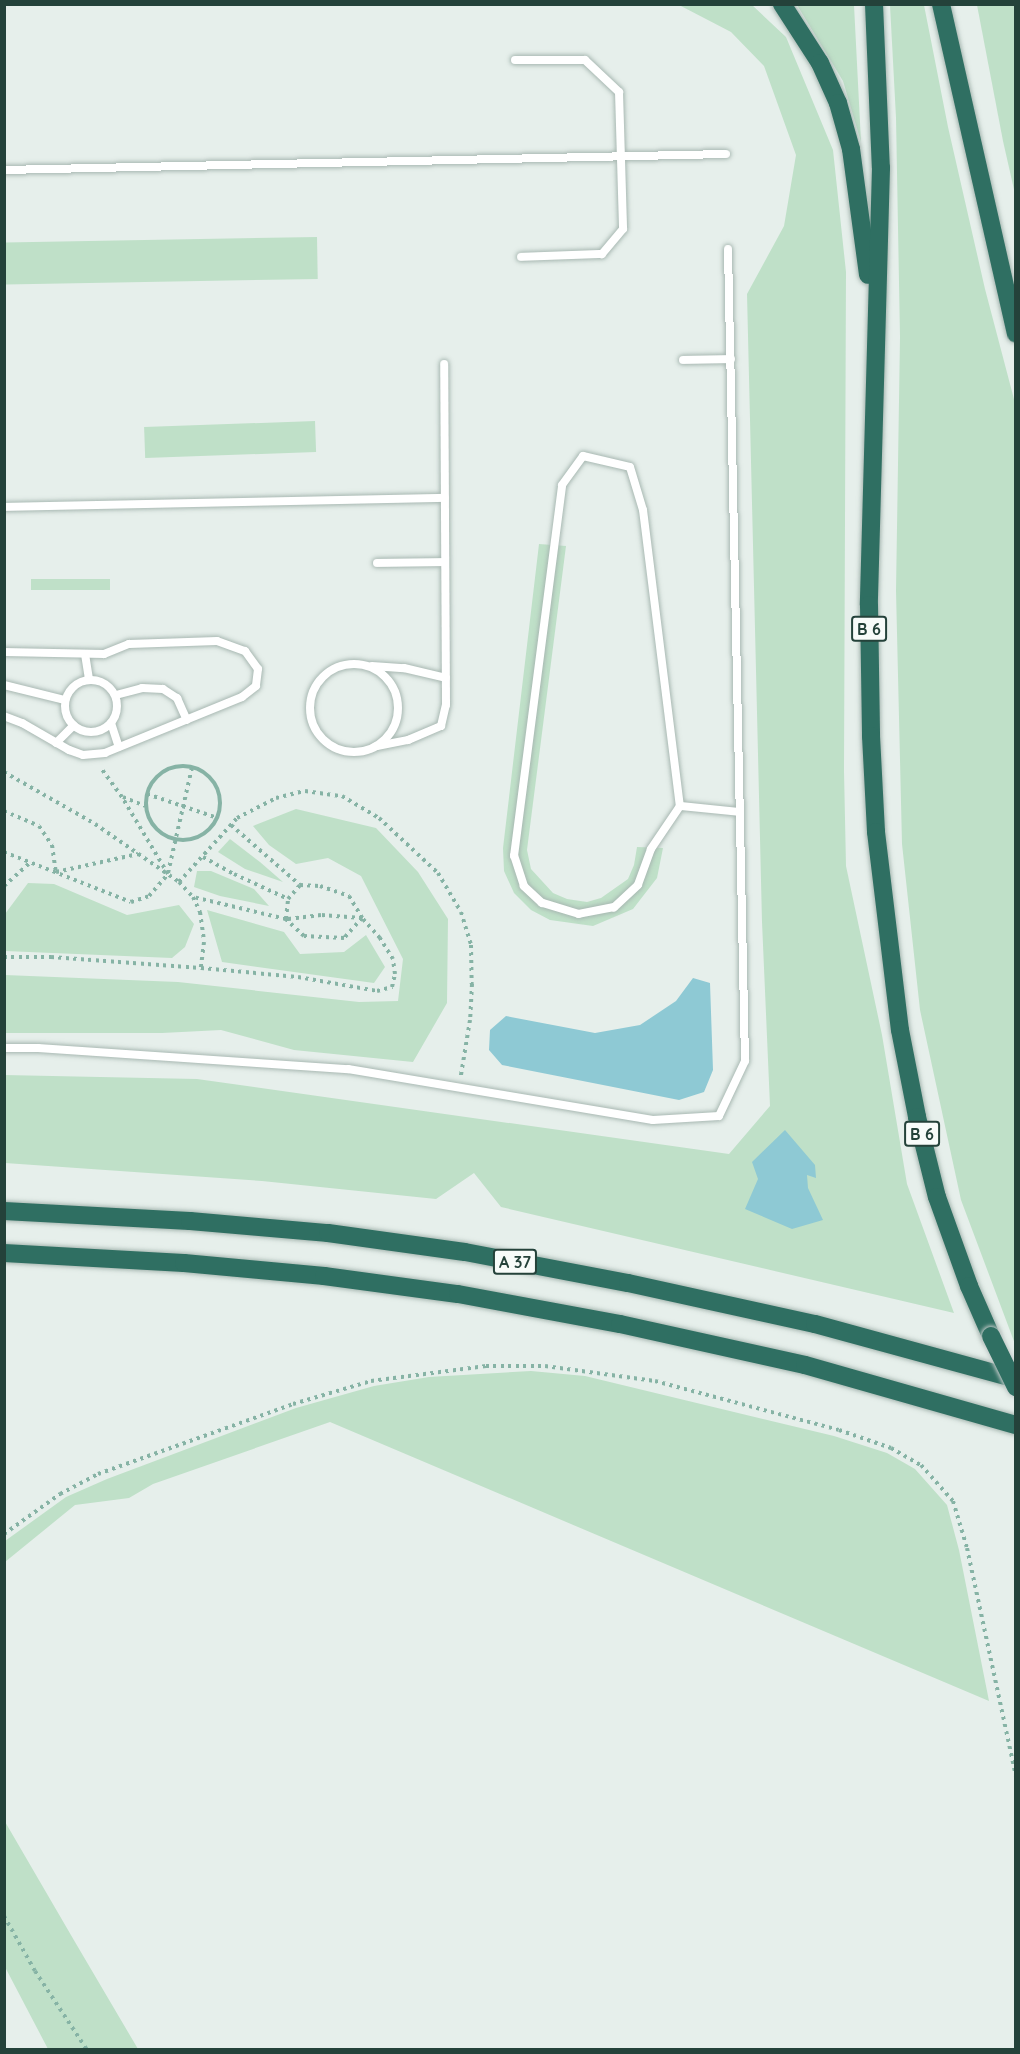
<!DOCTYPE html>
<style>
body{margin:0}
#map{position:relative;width:1020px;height:2054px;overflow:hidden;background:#e6efeb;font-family:Quicksand,sans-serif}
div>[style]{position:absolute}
.green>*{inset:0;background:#bfe0c8;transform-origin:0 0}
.water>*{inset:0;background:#8ec9d4}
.path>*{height:4px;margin-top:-2px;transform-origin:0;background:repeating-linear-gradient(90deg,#86b3a5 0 3px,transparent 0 7.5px)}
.path>.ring{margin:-2px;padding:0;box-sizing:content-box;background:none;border:4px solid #86b3a5;border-radius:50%}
.roads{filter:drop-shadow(0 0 2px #a8b8b2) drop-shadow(0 0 2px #a8b8b2)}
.lane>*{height:8px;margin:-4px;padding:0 4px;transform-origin:4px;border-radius:4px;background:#fff}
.lane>.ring{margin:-4px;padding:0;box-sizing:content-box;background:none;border:8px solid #fff;border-radius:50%}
.highway>*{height:18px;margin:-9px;padding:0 9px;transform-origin:9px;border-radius:9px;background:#2f6f62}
.bridges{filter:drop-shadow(0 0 2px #c2cac8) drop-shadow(0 0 2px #c2cac8)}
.highway-bridge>*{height:18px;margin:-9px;padding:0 9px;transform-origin:9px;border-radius:9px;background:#2f6f62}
span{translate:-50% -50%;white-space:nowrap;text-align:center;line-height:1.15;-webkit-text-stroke:4.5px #f7fbf9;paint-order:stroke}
.shield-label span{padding:2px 4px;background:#f7fbf9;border:2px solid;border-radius:4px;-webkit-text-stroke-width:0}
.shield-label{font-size:16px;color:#24423a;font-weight:700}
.frame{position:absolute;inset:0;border:6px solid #24423a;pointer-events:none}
</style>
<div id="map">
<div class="green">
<div style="clip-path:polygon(679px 5px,752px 5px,786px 37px,833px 150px,846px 272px,844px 771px,846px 866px,882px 1035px,907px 1184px,954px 1313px,501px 1207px,474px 1173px,436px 1199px,262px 1181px,5px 1163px,4px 1075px,197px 1079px,729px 1154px,770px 1106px,762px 922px,747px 294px,784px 226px,796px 155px,764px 66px,731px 32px)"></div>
<div style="clip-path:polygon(797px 5px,854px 5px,861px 142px,843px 81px)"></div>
<div style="clip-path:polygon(890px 5px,924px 5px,948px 127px,985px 289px,1015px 403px,1015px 1344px,961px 1200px,920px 1010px,902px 844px,896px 591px,900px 337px,896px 118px)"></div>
<div style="clip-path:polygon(977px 5px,1015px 5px,1015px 194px,1003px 141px)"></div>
<div style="left:317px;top:237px;width:42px;height:312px;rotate:89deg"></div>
<div style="left:315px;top:421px;width:31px;height:171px;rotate:88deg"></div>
<div style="clip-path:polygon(539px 544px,566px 546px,527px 850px,531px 869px,553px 893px,567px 899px,587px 902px,601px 898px,628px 879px,634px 865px,637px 847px,663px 848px,657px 878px,633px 909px,593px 926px,550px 920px,531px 910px,514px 893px,504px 871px,503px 848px)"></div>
<div style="left:110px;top:579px;width:11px;height:79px;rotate:90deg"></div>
<div style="clip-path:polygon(296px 809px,376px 828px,418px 872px,448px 919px,447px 1003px,413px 1062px,294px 1050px,221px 1030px,162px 1033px,5px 1033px,5px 975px,178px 982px,359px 1002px,398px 1001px,403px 959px,361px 876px,328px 858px,296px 864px,269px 845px,253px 826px)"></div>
<div style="clip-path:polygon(230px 839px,260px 862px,283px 882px,245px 869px,218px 852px)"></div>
<div style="clip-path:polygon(197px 871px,211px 871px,254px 889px,269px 906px,220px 896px,194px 887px)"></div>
<div style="clip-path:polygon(28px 883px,54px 884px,127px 915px,179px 905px,194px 924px,185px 947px,172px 958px,5px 951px,5px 914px)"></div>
<div style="clip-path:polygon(207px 910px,284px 932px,300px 954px,344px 952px,366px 935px,385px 967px,374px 983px,222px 962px)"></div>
<div style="clip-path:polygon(531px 1371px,585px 1376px,834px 1436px,887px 1453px,915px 1469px,947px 1505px,959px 1550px,989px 1701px,330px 1422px,153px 1484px,129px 1498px,75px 1505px,5px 1562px,5px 1541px,66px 1497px,107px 1479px,296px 1408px,374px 1386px,429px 1377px)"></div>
<div style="clip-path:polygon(4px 1820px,75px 1942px,138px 2049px,48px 2049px,5px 1967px)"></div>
</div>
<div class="water">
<div style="clip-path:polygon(693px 978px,710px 983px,713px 1070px,704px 1092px,679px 1100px,502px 1065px,489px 1050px,490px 1030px,506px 1016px,595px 1033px,640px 1025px,676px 1001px)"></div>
<div style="clip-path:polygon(785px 1130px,815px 1165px,816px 1178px,807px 1175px,808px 1188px,823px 1220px,792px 1229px,745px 1209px,758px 1179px,752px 1162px)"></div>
</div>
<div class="path">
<div class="ring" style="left:146px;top:766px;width:70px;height:70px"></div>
<div style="left:4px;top:772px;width:105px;rotate:29.7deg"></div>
<div style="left:95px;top:824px;width:102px;rotate:34.6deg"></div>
<div style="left:179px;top:882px;width:21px;rotate:47deg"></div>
<div style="left:193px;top:897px;width:17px;rotate:65deg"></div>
<div style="left:200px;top:912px;width:30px;rotate:82deg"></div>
<div style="left:204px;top:942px;width:26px;rotate:97deg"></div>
<div style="left:147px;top:794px;width:75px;rotate:18.7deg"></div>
<div style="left:123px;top:797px;width:24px;rotate:22deg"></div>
<div style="left:4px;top:811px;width:38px;rotate:23deg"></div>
<div style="left:39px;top:826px;width:23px;rotate:56deg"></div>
<div style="left:52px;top:845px;width:27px;rotate:82deg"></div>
<div style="left:56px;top:872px;width:84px;rotate:-12.4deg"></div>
<div style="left:231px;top:825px;width:91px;rotate:41deg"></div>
<div style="left:4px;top:852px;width:136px;rotate:21.5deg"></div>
<div style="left:131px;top:902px;width:19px;rotate:-18deg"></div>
<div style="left:149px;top:896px;width:29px;rotate:-49deg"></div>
<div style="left:168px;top:874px;width:90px;rotate:-120.9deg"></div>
<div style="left:122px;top:797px;width:37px;rotate:-126deg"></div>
<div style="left:203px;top:857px;width:35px;rotate:29deg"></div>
<div style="left:234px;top:874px;width:60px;rotate:24.8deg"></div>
<div style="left:168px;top:873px;width:109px;rotate:-77.2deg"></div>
<div style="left:179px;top:882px;width:86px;rotate:-47.8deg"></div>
<div style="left:237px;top:818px;width:44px;rotate:-27.1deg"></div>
<div style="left:276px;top:798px;width:30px;rotate:-14deg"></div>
<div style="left:305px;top:791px;width:37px;rotate:8deg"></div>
<div style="left:342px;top:796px;width:43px;rotate:30.7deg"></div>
<div style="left:379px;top:818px;width:81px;rotate:43deg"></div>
<div style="left:438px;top:873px;width:45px;rotate:59.5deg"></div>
<div style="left:461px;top:912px;width:34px;rotate:73deg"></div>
<div style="left:471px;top:945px;width:39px;rotate:89deg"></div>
<div style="left:472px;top:984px;width:36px;rotate:93deg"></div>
<div style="left:470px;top:1020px;width:56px;rotate:99.3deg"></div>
<div style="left:300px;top:885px;width:20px;rotate:3deg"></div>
<div style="left:320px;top:886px;width:31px;rotate:19deg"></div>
<div style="left:349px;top:896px;width:26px;rotate:59deg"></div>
<div style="left:362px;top:918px;width:27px;rotate:132deg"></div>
<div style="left:344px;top:938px;width:40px;rotate:-177.1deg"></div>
<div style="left:304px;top:936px;width:25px;rotate:-137deg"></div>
<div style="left:286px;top:919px;width:20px;rotate:-84deg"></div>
<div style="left:288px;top:899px;width:18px;rotate:-49deg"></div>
<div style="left:4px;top:886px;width:36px;rotate:-42deg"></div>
<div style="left:4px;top:957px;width:47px"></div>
<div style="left:51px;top:957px;width:150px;rotate:4.2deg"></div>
<div style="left:201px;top:968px;width:97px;rotate:5.3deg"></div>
<div style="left:298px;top:977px;width:80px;rotate:10deg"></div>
<div style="left:377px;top:991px;width:16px;rotate:-15deg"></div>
<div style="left:392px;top:987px;width:13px;rotate:-77deg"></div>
<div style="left:395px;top:974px;width:15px;rotate:-98deg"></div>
<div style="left:393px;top:959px;width:25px;rotate:-122deg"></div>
<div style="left:380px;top:938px;width:27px;rotate:-132deg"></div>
<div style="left:362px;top:918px;width:41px;rotate:-175.8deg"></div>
<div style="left:321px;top:915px;width:35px;rotate:173deg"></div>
<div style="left:286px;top:919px;width:96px;rotate:-166.7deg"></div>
<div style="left:4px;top:1534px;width:69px;rotate:-35.5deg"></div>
<div style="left:60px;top:1494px;width:43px;rotate:-27.8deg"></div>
<div style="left:98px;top:1474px;width:207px;rotate:-19.7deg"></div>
<div style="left:293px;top:1404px;width:81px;rotate:-16.4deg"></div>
<div style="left:371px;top:1381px;width:116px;rotate:-7.4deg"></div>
<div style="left:486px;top:1366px;width:59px"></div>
<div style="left:545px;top:1366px;width:111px;rotate:7.8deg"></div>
<div style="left:655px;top:1381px;width:190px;rotate:14.9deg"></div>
<div style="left:839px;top:1430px;width:55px;rotate:19.1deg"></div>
<div style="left:891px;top:1448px;width:34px;rotate:30deg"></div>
<div style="left:921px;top:1465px;width:48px;rotate:48.4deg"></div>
<div style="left:953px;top:1501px;width:49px;rotate:73.4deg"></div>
<div style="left:967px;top:1548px;width:233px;rotate:77.9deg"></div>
<div style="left:4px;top:1916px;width:63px;rotate:60.6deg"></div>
<div style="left:35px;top:1971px;width:95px;rotate:56.6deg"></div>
</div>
<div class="roads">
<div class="lane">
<div style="left:515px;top:60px;width:70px"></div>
<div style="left:585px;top:60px;width:47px;rotate:43.3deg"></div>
<div style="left:619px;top:92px;width:137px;rotate:88.3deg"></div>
<div style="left:623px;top:229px;width:33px;rotate:130deg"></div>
<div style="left:602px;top:254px;width:81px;rotate:177.9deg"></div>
<div style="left:4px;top:170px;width:722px;rotate:-1.27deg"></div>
<div style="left:683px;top:360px;width:48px;rotate:-1.2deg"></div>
<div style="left:583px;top:456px;width:48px;rotate:13.2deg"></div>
<div style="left:630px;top:467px;width:45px;rotate:73.2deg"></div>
<div style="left:643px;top:510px;width:298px;rotate:82.9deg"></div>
<div style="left:680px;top:806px;width:52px;rotate:124deg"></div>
<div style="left:651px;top:849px;width:38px;rotate:110deg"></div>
<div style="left:638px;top:885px;width:33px;rotate:137deg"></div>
<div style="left:614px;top:907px;width:36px;rotate:169deg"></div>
<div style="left:579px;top:914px;width:39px;rotate:-163deg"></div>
<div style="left:542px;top:903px;width:25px;rotate:-137deg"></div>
<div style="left:524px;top:886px;width:32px;rotate:-108deg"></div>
<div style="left:514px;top:856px;width:374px;rotate:-82.6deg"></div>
<div style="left:562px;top:485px;width:36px;rotate:-54deg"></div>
<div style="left:4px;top:507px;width:441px;rotate:-1.2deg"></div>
<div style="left:377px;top:563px;width:68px;rotate:-0.8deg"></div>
<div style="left:4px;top:652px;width:100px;rotate:1.1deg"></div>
<div style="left:104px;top:654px;width:27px;rotate:-22deg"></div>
<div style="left:129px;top:644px;width:88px;rotate:-2deg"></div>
<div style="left:217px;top:641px;width:30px;rotate:20deg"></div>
<div style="left:245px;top:651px;width:22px;rotate:54deg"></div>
<div style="left:258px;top:669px;width:17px;rotate:97deg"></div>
<div style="left:256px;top:686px;width:18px;rotate:142deg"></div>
<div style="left:242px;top:697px;width:148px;rotate:157.8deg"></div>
<div style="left:105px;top:753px;width:22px;rotate:175deg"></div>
<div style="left:83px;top:755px;width:15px;rotate:-160deg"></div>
<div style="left:69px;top:750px;width:54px;rotate:-150.1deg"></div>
<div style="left:22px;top:723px;width:19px;rotate:-159deg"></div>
<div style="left:85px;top:654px;width:25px;rotate:81deg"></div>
<div class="ring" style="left:310px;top:664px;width:80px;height:80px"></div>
<div style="left:372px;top:666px;width:32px;rotate:4deg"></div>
<div style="left:404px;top:668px;width:43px;rotate:13.4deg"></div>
<div class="ring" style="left:65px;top:680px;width:44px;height:44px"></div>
<div style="left:4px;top:685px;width:63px;rotate:13.8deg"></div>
<div style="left:116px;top:695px;width:27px;rotate:-15deg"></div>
<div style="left:142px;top:688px;width:21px;rotate:3deg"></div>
<div style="left:163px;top:689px;width:17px;rotate:33deg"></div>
<div style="left:177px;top:698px;width:24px;rotate:66deg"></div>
<div style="left:111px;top:723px;width:25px;rotate:72deg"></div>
<div style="left:56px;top:743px;width:25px;rotate:-45deg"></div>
<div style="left:377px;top:746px;width:32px;rotate:-11deg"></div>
<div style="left:408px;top:740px;width:36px;rotate:-23deg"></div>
<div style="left:441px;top:726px;width:22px;rotate:-77deg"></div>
<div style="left:446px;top:705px;width:341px;rotate:-90.3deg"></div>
<div style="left:680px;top:806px;width:60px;rotate:5.7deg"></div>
<div style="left:4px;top:1048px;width:34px"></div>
<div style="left:38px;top:1048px;width:311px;rotate:3.9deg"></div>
<div style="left:348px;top:1069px;width:309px;rotate:9.5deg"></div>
<div style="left:653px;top:1120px;width:66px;rotate:-3.5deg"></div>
<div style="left:719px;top:1116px;width:61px;rotate:-64.7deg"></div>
<div style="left:745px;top:1061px;width:812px;rotate:-91.2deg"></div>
</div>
<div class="highway">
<div style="left:782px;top:4px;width:70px;rotate:57.2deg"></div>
<div style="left:820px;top:63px;width:44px;rotate:65.8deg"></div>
<div style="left:838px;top:103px;width:48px;rotate:74.2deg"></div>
<div style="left:851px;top:149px;width:127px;rotate:82.3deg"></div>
<div style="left:874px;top:4px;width:164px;rotate:87.6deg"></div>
<div style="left:881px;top:168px;width:437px;rotate:91.6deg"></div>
<div style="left:869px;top:605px;width:131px;rotate:89.1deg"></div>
<div style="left:871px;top:736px;width:96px;rotate:87deg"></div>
<div style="left:876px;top:832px;width:199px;rotate:83.1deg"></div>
<div style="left:900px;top:1030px;width:89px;rotate:78.9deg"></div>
<div style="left:917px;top:1117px;width:82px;rotate:76deg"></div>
<div style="left:937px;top:1197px;width:95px;rotate:70.2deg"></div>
<div style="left:969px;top:1286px;width:55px;rotate:66.3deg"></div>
<div style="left:941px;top:4px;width:338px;rotate:77.2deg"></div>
<div style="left:4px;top:1211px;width:186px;rotate:3.1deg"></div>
<div style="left:190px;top:1221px;width:139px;rotate:5deg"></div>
<div style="left:328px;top:1233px;width:138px;rotate:7.9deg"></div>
<div style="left:465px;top:1252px;width:166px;rotate:10.8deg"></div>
<div style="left:628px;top:1283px;width:191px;rotate:12.4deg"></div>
<div style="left:815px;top:1324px;width:208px;rotate:15.3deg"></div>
<div style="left:4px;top:1253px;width:180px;rotate:3.2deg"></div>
<div style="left:184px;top:1263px;width:141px;rotate:5.3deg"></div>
<div style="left:324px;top:1276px;width:135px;rotate:7.7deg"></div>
<div style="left:458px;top:1294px;width:165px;rotate:10.5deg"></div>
<div style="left:620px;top:1324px;width:189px;rotate:12.5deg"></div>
<div style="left:805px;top:1365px;width:219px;rotate:15.9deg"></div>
</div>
</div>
<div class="bridges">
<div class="highway-bridge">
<div style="left:991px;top:1336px;width:57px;rotate:63.9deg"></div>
</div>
</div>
<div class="shield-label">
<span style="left:869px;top:629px">B 6</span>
<span style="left:922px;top:1134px">B 6</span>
<span style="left:515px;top:1262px">A 37</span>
</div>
<div class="frame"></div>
</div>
